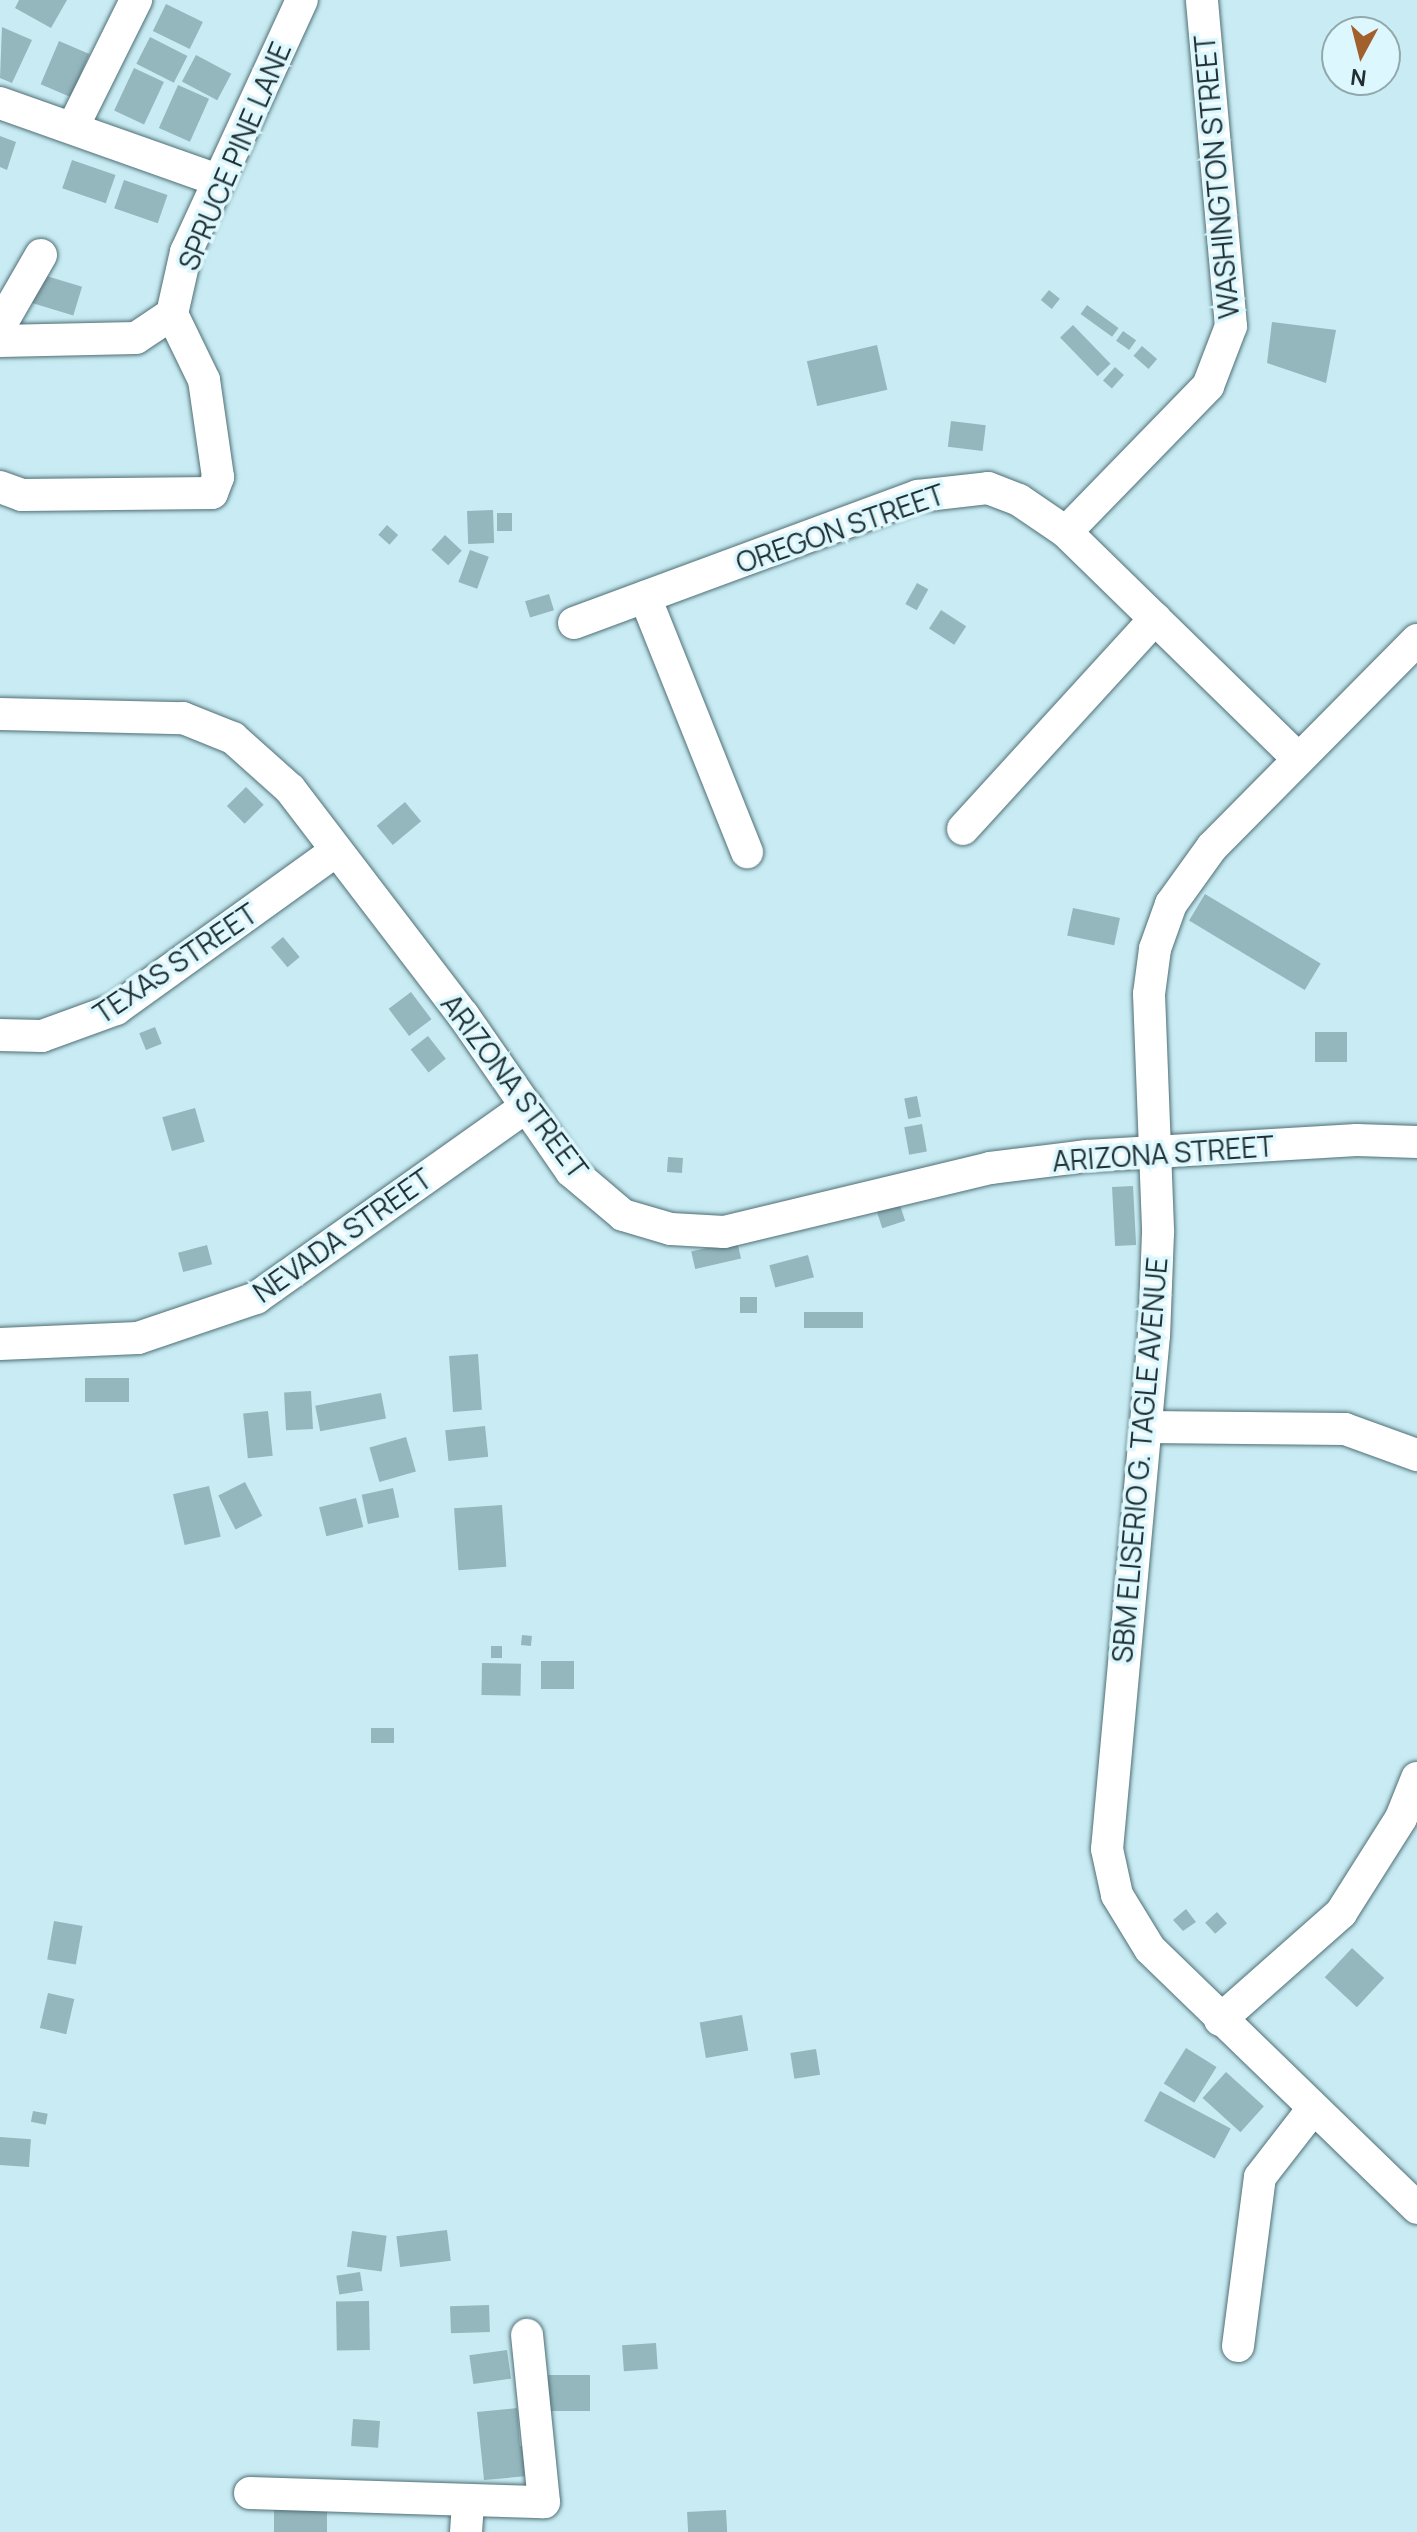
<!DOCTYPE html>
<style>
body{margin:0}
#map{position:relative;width:1417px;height:2532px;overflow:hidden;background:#c9ecf4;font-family:Manrope,sans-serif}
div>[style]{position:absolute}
.building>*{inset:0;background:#94b6bd;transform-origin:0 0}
.roads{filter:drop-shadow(0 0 2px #4f6f75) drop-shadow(0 0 2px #4f6f75)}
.minor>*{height:32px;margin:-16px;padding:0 16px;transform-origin:16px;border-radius:16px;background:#fff}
span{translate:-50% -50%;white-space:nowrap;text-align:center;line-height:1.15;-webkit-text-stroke:7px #dcf8fe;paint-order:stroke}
.street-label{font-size:28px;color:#212f32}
.north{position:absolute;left:1321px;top:16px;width:80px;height:80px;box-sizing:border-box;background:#dcf8fe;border:2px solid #91a8ac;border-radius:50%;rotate:187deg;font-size:22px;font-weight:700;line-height:32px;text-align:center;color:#212f32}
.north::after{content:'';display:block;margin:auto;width:28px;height:36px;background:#a2602d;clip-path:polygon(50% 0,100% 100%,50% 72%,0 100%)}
</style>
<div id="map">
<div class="building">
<div style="clip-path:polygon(19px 0,67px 0,51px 28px,15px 8px)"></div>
<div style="left:166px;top:4px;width:41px;height:30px;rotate:26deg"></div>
<div style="clip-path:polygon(2px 27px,32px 40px,12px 83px,0 78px)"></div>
<div style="left:150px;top:37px;width:42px;height:30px;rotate:27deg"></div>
<div style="left:59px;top:41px;width:33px;height:47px;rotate:23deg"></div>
<div style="left:196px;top:55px;width:40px;height:30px;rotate:28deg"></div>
<div style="left:134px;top:68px;width:33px;height:47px;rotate:25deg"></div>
<div style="left:178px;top:85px;width:34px;height:47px;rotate:24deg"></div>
<div style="clip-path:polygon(0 136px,16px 142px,7px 170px,0 167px)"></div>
<div style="left:72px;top:160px;width:46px;height:30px;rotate:19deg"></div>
<div style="left:124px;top:180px;width:46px;height:30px;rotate:19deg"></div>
<div style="left:40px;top:274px;width:44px;height:30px;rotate:17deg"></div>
<div style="left:1049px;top:290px;width:14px;height:13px;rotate:39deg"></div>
<div style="left:1087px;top:305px;width:39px;height:11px;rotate:36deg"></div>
<div style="clip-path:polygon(1272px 322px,1336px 330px,1326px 383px,1267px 363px)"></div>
<div style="left:1073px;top:325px;width:54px;height:18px;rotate:46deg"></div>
<div style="left:1123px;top:331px;width:16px;height:12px;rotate:35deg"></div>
<div style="left:877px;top:345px;width:46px;height:72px;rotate:77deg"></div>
<div style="left:1142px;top:346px;width:20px;height:13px;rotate:41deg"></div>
<div style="left:1115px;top:367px;width:12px;height:18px;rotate:42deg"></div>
<div style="left:951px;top:421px;width:35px;height:26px;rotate:7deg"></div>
<div style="left:493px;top:510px;width:33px;height:26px;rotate:88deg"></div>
<div style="left:497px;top:513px;width:15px;height:18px"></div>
<div style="left:387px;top:525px;width:15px;height:13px;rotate:42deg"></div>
<div style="left:445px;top:535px;width:23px;height:20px;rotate:43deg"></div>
<div style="left:470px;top:550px;width:20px;height:34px;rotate:20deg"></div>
<div style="left:917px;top:583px;width:13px;height:24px;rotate:29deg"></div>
<div style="left:549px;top:594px;width:17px;height:25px;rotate:73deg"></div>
<div style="left:941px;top:610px;width:30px;height:22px;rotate:33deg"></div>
<div style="left:246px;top:787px;width:25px;height:27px;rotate:45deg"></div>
<div style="left:405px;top:802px;width:25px;height:37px;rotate:50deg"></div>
<div style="left:1205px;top:894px;width:135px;height:31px;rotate:31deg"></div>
<div style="left:1073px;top:908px;width:48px;height:28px;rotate:12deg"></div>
<div style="left:283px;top:937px;width:26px;height:16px;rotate:50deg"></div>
<div style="left:411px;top:992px;width:34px;height:28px;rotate:53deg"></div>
<div style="left:155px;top:1027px;width:18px;height:17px;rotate:68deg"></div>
<div style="left:1347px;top:1032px;width:30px;height:32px;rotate:90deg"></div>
<div style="left:428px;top:1036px;width:29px;height:22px;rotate:52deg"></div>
<div style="left:917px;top:1096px;width:21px;height:13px;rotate:79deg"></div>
<div style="left:195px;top:1108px;width:35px;height:34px;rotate:74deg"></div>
<div style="left:922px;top:1124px;width:28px;height:18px;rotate:80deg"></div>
<div style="left:668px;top:1157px;width:15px;height:15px;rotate:4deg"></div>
<div style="left:1133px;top:1186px;width:59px;height:21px;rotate:87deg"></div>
<div style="left:898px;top:1199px;width:23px;height:24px;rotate:72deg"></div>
<div style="left:737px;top:1241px;width:18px;height:47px;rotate:77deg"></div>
<div style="left:207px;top:1245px;width:20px;height:30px;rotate:75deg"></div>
<div style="left:808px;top:1255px;width:23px;height:40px;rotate:75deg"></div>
<div style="left:740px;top:1297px;width:17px;height:16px"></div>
<div style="left:863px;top:1312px;width:16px;height:59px;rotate:90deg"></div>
<div style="left:478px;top:1354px;width:56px;height:29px;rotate:86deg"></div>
<div style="left:129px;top:1378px;width:24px;height:44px;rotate:90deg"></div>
<div style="left:311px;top:1391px;width:38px;height:27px;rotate:87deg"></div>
<div style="left:381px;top:1393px;width:26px;height:67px;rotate:79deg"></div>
<div style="left:268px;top:1411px;width:45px;height:25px;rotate:84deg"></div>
<div style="left:485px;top:1426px;width:31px;height:40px;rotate:84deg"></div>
<div style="left:406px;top:1437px;width:36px;height:38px;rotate:74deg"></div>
<div style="left:245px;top:1482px;width:38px;height:30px;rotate:63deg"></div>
<div style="left:209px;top:1486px;width:52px;height:37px;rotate:77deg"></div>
<div style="left:393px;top:1488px;width:30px;height:32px;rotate:78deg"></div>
<div style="left:356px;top:1498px;width:30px;height:38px;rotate:76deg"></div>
<div style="left:502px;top:1505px;width:62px;height:48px;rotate:86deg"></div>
<div style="left:522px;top:1635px;width:10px;height:10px;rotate:6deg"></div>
<div style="left:502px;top:1646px;width:12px;height:11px;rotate:90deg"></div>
<div style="left:541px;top:1661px;width:33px;height:28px"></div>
<div style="left:482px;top:1663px;width:39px;height:32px;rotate:1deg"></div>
<div style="left:371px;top:1728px;width:23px;height:15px"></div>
<div style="clip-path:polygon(1186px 1909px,1196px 1922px,1183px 1931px,1173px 1920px)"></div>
<div style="left:1217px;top:1912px;width:15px;height:16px;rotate:48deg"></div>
<div style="left:54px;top:1921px;width:29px;height:39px;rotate:10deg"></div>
<div style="left:1352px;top:1948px;width:44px;height:40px;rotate:43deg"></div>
<div style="left:48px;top:1993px;width:27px;height:36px;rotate:13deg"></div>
<div style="left:742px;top:2015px;width:36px;height:43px;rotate:80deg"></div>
<div style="left:1186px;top:2048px;width:36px;height:42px;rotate:32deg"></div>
<div style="left:816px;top:2049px;width:26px;height:26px;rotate:81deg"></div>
<div style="left:1226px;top:2072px;width:51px;height:35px;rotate:42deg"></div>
<div style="left:1160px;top:2091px;width:80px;height:34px;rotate:28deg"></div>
<div style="left:33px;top:2111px;width:15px;height:11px;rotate:11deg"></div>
<div style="left:0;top:2137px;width:31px;height:28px;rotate:4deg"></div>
<div style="left:447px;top:2230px;width:31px;height:51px;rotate:83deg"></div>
<div style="left:352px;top:2231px;width:35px;height:36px;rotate:8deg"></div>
<div style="left:360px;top:2272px;width:19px;height:24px;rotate:81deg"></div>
<div style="left:369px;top:2301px;width:49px;height:33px;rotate:89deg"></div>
<div style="left:489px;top:2305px;width:27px;height:39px;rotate:88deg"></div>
<div style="left:656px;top:2343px;width:26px;height:34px;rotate:86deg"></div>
<div style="left:507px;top:2350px;width:29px;height:38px;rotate:82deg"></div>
<div style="left:548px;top:2375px;width:42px;height:36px"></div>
<div style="clip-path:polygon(517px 2408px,520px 2446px,536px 2445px,539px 2475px,484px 2480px,477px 2412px)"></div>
<div style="left:353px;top:2419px;width:27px;height:27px;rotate:4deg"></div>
<div style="left:274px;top:2505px;width:53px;height:27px"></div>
<div style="left:726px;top:2510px;width:22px;height:39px;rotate:87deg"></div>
</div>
<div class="roads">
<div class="minor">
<div style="left:0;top:103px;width:231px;rotate:19.5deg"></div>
<div style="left:73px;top:127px;width:142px;rotate:-63.6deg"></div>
<div style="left:172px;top:314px;width:64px;rotate:-77.3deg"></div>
<div style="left:186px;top:252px;width:277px;rotate:-65.3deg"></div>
<div style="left:0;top:326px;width:82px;rotate:-60deg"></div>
<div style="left:0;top:341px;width:136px;rotate:-1.3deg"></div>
<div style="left:136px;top:338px;width:43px;rotate:-33.7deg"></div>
<div style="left:0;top:487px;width:23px;rotate:20deg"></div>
<div style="left:22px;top:495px;width:190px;rotate:-0.6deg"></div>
<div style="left:212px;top:493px;width:17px;rotate:-69deg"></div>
<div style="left:218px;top:477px;width:98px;rotate:-98.2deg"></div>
<div style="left:204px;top:380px;width:73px;rotate:-115.9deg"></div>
<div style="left:1066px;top:532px;width:204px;rotate:-45.8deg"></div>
<div style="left:1208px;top:386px;width:64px;rotate:-69deg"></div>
<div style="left:1231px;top:326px;width:327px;rotate:-95.1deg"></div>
<div style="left:645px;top:597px;width:275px;rotate:68.2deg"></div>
<div style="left:574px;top:623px;width:367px;rotate:-20.3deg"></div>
<div style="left:918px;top:496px;width:70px;rotate:-6.5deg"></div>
<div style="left:988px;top:488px;width:33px;rotate:21deg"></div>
<div style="left:1019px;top:500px;width:57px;rotate:34.2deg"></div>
<div style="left:1066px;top:532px;width:325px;rotate:44.3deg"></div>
<div style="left:1417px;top:640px;width:291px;rotate:134.7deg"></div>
<div style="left:1212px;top:847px;width:70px;rotate:125.7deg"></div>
<div style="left:1171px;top:904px;width:48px;rotate:109.6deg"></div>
<div style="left:1155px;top:949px;width:45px;rotate:97.6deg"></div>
<div style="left:1149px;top:994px;width:239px;rotate:87.8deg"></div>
<div style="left:1158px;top:1233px;width:102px;rotate:92.2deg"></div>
<div style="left:1154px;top:1335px;width:516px;rotate:95.22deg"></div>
<div style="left:1107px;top:1849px;width:47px;rotate:77.7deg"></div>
<div style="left:1117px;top:1895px;width:63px;rotate:58.6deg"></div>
<div style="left:1150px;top:1949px;width:372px;rotate:44.1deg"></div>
<div style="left:0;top:714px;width:183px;rotate:1.3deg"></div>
<div style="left:183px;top:718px;width:54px;rotate:21.8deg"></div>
<div style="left:233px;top:738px;width:76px;rotate:41.8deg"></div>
<div style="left:290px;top:789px;width:285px;rotate:52.6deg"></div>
<div style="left:463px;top:1015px;width:190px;rotate:55.3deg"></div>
<div style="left:571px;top:1171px;width:68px;rotate:40.2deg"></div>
<div style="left:623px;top:1215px;width:50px;rotate:16.3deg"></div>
<div style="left:671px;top:1229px;width:53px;rotate:3.2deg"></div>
<div style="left:724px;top:1232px;width:274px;rotate:-13.5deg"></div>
<div style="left:990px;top:1168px;width:98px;rotate:-7.1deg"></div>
<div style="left:1087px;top:1156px;width:270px;rotate:-3.4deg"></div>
<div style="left:1357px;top:1140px;width:60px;rotate:1.9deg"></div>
<div style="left:963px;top:829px;width:285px;rotate:-47.6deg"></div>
<div style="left:0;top:1035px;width:42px;rotate:1.4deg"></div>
<div style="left:42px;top:1036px;width:79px;rotate:-20deg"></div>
<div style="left:116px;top:1009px;width:271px;rotate:-35.7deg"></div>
<div style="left:0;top:1344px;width:138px;rotate:-2.5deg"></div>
<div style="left:138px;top:1338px;width:125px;rotate:-18.7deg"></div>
<div style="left:256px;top:1298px;width:332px;rotate:-35.3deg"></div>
<div style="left:1147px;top:1427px;width:198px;rotate:0.6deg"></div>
<div style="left:1345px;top:1429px;width:77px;rotate:19.9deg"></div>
<div style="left:1220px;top:2020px;width:162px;rotate:-41.5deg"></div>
<div style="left:1341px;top:1913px;width:112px;rotate:-57.7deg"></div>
<div style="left:1401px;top:1818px;width:43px;rotate:-68.2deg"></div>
<div style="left:1238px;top:2346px;width:170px;rotate:-82.6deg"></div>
<div style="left:1260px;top:2177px;width:85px;rotate:-52.2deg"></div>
<div style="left:250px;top:2493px;width:294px;rotate:1.8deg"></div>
<div style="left:544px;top:2502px;width:168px;rotate:-95.8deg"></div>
<div style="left:466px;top:2532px;width:32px;rotate:-86deg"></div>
</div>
</div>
<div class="street-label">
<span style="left:234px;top:156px;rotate:-67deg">SPRUCE PINE LANE</span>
<span style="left:1216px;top:177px;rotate:-95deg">WASHINGTON STREET</span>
<span style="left:840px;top:528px;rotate:-19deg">OREGON STREET</span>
<span style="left:175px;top:963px;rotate:-34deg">TEXAS STREET</span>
<span style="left:515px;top:1086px;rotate:53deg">ARIZONA STREET</span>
<span style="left:1163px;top:1153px;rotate:-4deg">ARIZONA STREET</span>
<span style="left:342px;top:1235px;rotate:-35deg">NEVADA STREET</span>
<span style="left:1139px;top:1460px;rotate:-85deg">SBM ELISERIO G. TAGLE AVENUE</span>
</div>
<div class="north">N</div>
</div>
